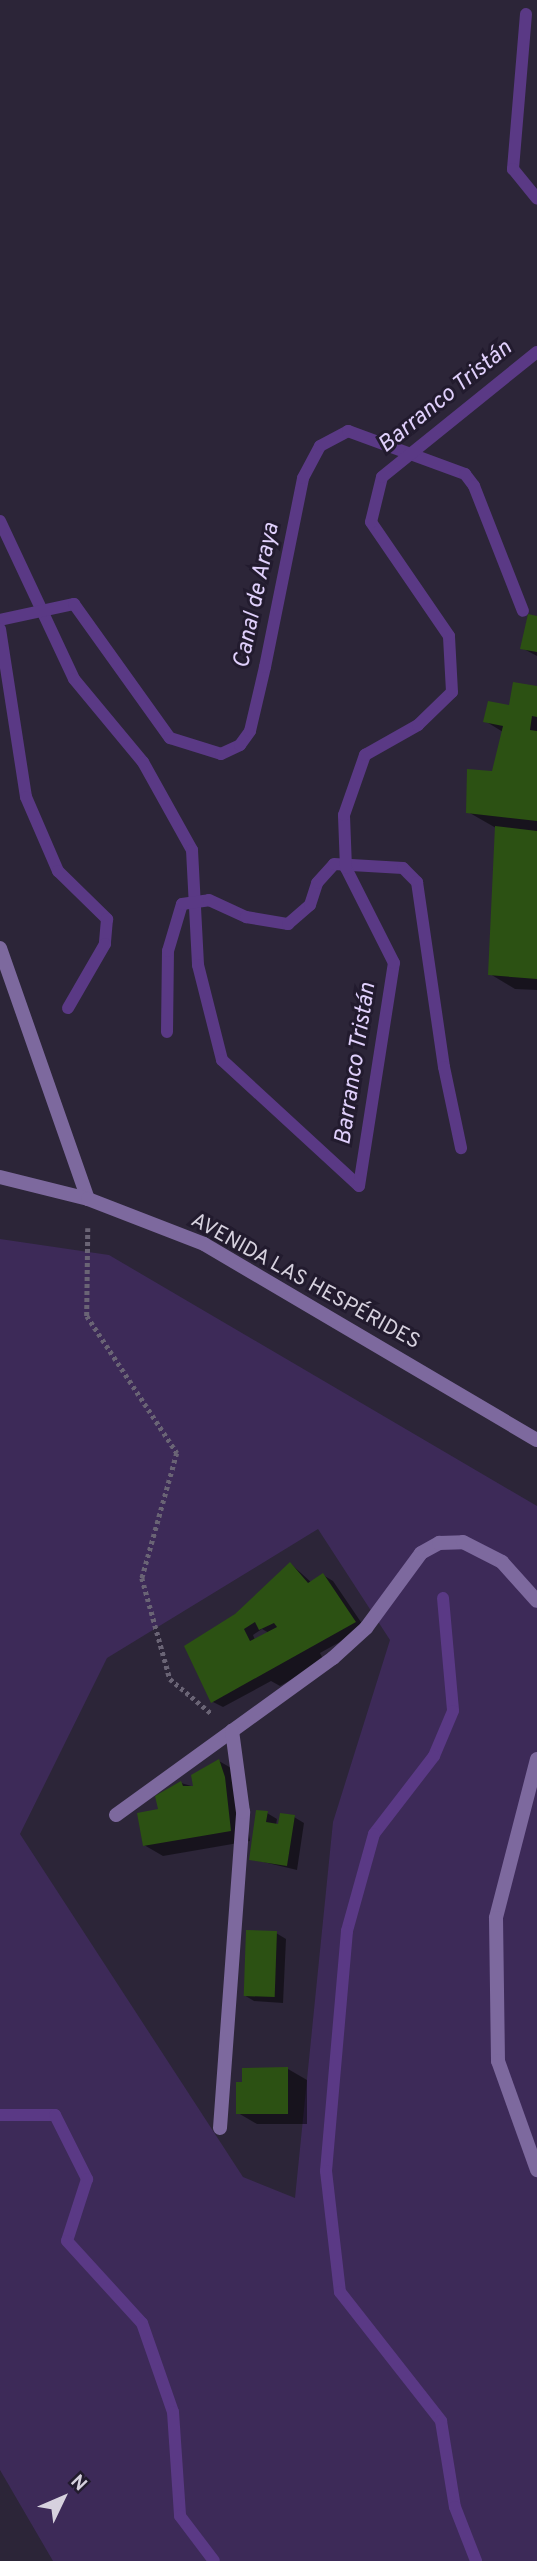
<!DOCTYPE html>
<meta charset="utf-8">
<style>
body{margin:0}
#map{position:relative;width:537px;height:2561px;overflow:hidden;background:#2c2538;font-family:Overpass,sans-serif}
div>[style]{position:absolute}
.green>*{inset:0;background:#3d2a58}
.shadow>*{inset:0;background:#0007}
.stream>*{height:12px;margin:-6px;padding:0 6px;transform-origin:6px;border-radius:6px;background:#5a3985}
.building>*{inset:0;background:#2c5113;transform-origin:0 0}
.path>*{height:4.5px;margin-top:-2.25px;transform-origin:0;background:repeating-linear-gradient(90deg,#6a6475 0 3.5px,transparent 0 7px)}
.lane>*{height:14px;margin:-7px;padding:0 7px;transform-origin:7px;border-radius:7px;background:#7d699e}
.street>*{height:14px;margin:-7px;padding:0 7px;transform-origin:7px;border-radius:7px;background:#7d699e}
span{translate:-50% -50%;white-space:nowrap;text-align:center;line-height:1.15;-webkit-text-stroke:6px #221b2e;paint-order:stroke}
.street-label{font-size:21px;color:#d6d1de}
.water-label{font-size:23px;color:#e0d0fc;font-style:italic}
.north{position:absolute;left:28px;top:2463px;width:70px;height:70px;-webkit-text-stroke:5px #221b2e;paint-order:stroke;rotate:46deg;font-size:19px;font-weight:700;line-height:28px;text-align:center;color:#d6d1de}
.north::after{content:'';display:block;margin:auto;width:24px;height:32px;background:#d6d1de;clip-path:polygon(50% 0,100% 100%,50% 72%,0 100%)}
</style>
<div id="map">
<div class="green">
<div style="clip-path:polygon(evenodd,0 1239px,109px 1255px,537px 1506px,537px 2561px,53px 2561px,0 2470px,0 1239px,318px 1529px,390px 1640px,333px 1822px,295px 2198px,243px 2177px,20px 1834px,107px 1658px,318px 1529px)"></div>
</div>
<div class="shadow">
<div style="clip-path:polygon(537px 618px,537px 656px,522px 648px)"></div>
<div style="clip-path:polygon(537px 688px,537px 990px,515px 989px,490px 974px,496px 828px,468px 812px,504px 776px,503px 732px,485px 721px)"></div>
<div style="clip-path:polygon(evenodd,291px 1564px,312px 1583px,323px 1575px,333px 1581px,365px 1628px,320px 1653px,324px 1661px,280px 1686px,271px 1681px,223px 1707px,213px 1702px,237px 1616px,291px 1564px,262px 1629px,269px 1633px,255px 1640px,253px 1635px,262px 1629px)"></div>
<div style="clip-path:polygon(219px 1761px,238px 1772px,250px 1841px,163px 1856px,144px 1845px,160px 1810px,181px 1783px,195px 1787px)"></div>
<div style="clip-path:polygon(267px 1813px,277px 1819px,276px 1825px,294px 1817px,304px 1823px,297px 1870px,251px 1859px)"></div>
<div style="clip-path:polygon(276px 1933px,286px 1939px,283px 2003px,254px 2001px,244px 1995px)"></div>
<div style="clip-path:polygon(288px 2069px,307px 2080px,307px 2124px,257px 2124px,238px 2113px)"></div>
</div>
<div class="stream">
<div style="left:526px;top:14px;width:156px;rotate:94.8deg"></div>
<div style="left:513px;top:169px;width:38px;rotate:51deg"></div>
<div style="left:0;top:521px;width:174px;rotate:64.9deg"></div>
<div style="left:74px;top:679px;width:108px;rotate:50.3deg"></div>
<div style="left:143px;top:762px;width:101px;rotate:60.9deg"></div>
<div style="left:192px;top:850px;width:115px;rotate:87deg"></div>
<div style="left:198px;top:965px;width:98px;rotate:75.8deg"></div>
<div style="left:222px;top:1060px;width:186px;rotate:42.6deg"></div>
<div style="left:0;top:620px;width:76px;rotate:-12.2deg"></div>
<div style="left:74px;top:604px;width:165px;rotate:54.4deg"></div>
<div style="left:170px;top:738px;width:53px;rotate:17.4deg"></div>
<div style="left:221px;top:754px;width:21px;rotate:-25deg"></div>
<div style="left:240px;top:745px;width:17px;rotate:-54deg"></div>
<div style="left:250px;top:731px;width:66px;rotate:-76.8deg"></div>
<div style="left:265px;top:667px;width:193px;rotate:-78.6deg"></div>
<div style="left:303px;top:478px;width:36px;rotate:-62deg"></div>
<div style="left:320px;top:446px;width:32px;rotate:-28deg"></div>
<div style="left:348px;top:431px;width:125px;rotate:20.2deg"></div>
<div style="left:465px;top:474px;width:15px;rotate:53deg"></div>
<div style="left:474px;top:486px;width:134px;rotate:68.6deg"></div>
<div style="left:0;top:629px;width:170px;rotate:81.2deg"></div>
<div style="left:26px;top:797px;width:81px;rotate:66.6deg"></div>
<div style="left:58px;top:871px;width:69px;rotate:44.4deg"></div>
<div style="left:107px;top:919px;width:25px;rotate:95deg"></div>
<div style="left:105px;top:944px;width:74px;rotate:120deg"></div>
<div style="left:167px;top:1032px;width:81px;rotate:-89.3deg"></div>
<div style="left:168px;top:951px;width:49px;rotate:-73.4deg"></div>
<div style="left:182px;top:904px;width:27px;rotate:-8deg"></div>
<div style="left:209px;top:900px;width:41px;rotate:24.7deg"></div>
<div style="left:246px;top:917px;width:43px;rotate:9.5deg"></div>
<div style="left:288px;top:924px;width:29px;rotate:-41deg"></div>
<div style="left:310px;top:905px;width:23px;rotate:-72deg"></div>
<div style="left:317px;top:883px;width:25px;rotate:-48deg"></div>
<div style="left:334px;top:864px;width:69px;rotate:3.3deg"></div>
<div style="left:403px;top:868px;width:20px;rotate:45deg"></div>
<div style="left:417px;top:882px;width:187px;rotate:81.7deg"></div>
<div style="left:444px;top:1067px;width:83px;rotate:78.1deg"></div>
<div style="left:359px;top:1186px;width:226px;rotate:-81.1deg"></div>
<div style="left:394px;top:963px;width:106px;rotate:-116.8deg"></div>
<div style="left:346px;top:868px;width:53px;rotate:-92.2deg"></div>
<div style="left:344px;top:815px;width:64px;rotate:-70.7deg"></div>
<div style="left:365px;top:755px;width:61px;rotate:-29.5deg"></div>
<div style="left:418px;top:725px;width:47px;rotate:-44.1deg"></div>
<div style="left:452px;top:692px;width:56px;rotate:-93.1deg"></div>
<div style="left:449px;top:636px;width:138px;rotate:-124.4deg"></div>
<div style="left:371px;top:522px;width:46px;rotate:-76.3deg"></div>
<div style="left:382px;top:477px;width:199px;rotate:-38.9deg"></div>
<div style="left:443px;top:1598px;width:113px;rotate:84.9deg"></div>
<div style="left:453px;top:1711px;width:49px;rotate:112.9deg"></div>
<div style="left:434px;top:1756px;width:98px;rotate:127.6deg"></div>
<div style="left:374px;top:1834px;width:101px;rotate:105.6deg"></div>
<div style="left:347px;top:1931px;width:241px;rotate:95deg"></div>
<div style="left:326px;top:2171px;width:122px;rotate:83.4deg"></div>
<div style="left:340px;top:2292px;width:164px;rotate:51.9deg"></div>
<div style="left:441px;top:2421px;width:87px;rotate:80.8deg"></div>
<div style="left:455px;top:2507px;width:58px;rotate:68.7deg"></div>
<div style="left:0;top:2115px;width:55px"></div>
<div style="left:55px;top:2115px;width:72px;rotate:63.4deg"></div>
<div style="left:87px;top:2179px;width:65px;rotate:107.9deg"></div>
<div style="left:67px;top:2241px;width:111px;rotate:47.6deg"></div>
<div style="left:142px;top:2323px;width:94px;rotate:70.8deg"></div>
<div style="left:173px;top:2412px;width:104px;rotate:86.1deg"></div>
<div style="left:180px;top:2516px;width:56px;rotate:52.9deg"></div>
</div>
<div class="building">
<div style="clip-path:polygon(528px 614px,537px 616px,537px 652px,520px 649px)"></div>
<div style="clip-path:polygon(513px 682px,537px 686px,537px 717px,532px 716px,530px 730px,537px 731px,537px 821px,466px 813px,467px 769px,492px 771px,503px 726px,483px 722px,488px 701px,509px 705px)"></div>
<div style="clip-path:polygon(495px 826px,537px 831px,537px 979px,488px 975px)"></div>
<div style="clip-path:polygon(evenodd,290px 1562px,308px 1583px,323px 1573px,356px 1622px,211px 1703px,184px 1646px,235px 1614px,290px 1562px,255px 1622px,259px 1630px,274px 1623px,277px 1627px,250px 1641px,244px 1629px,255px 1622px)"></div>
<div style="clip-path:polygon(219px 1759px,225px 1777px,231px 1831px,143px 1846px,137px 1813px,158px 1809px,155px 1796px,181px 1781px,183px 1786px,193px 1786px,191px 1775px)"></div>
<div style="clip-path:polygon(256px 1810px,268px 1811px,266px 1822px,278px 1824px,280px 1813px,295px 1815px,287px 1866px,249px 1860px)"></div>
<div style="left:246px;top:1930px;width:31px;height:66px;rotate:2deg"></div>
<div style="clip-path:polygon(288px 2067px,288px 2114px,236px 2114px,236px 2082px,242px 2082px,242px 2068px)"></div>
</div>
<div class="path">
<div style="left:88px;top:1228px;width:88px;rotate:90.7deg"></div>
<div style="left:87px;top:1316px;width:164px;rotate:56.7deg"></div>
<div style="left:177px;top:1453px;width:130px;rotate:105.6deg"></div>
<div style="left:142px;top:1578px;width:105px;rotate:74.5deg"></div>
<div style="left:170px;top:1679px;width:55px;rotate:39.8deg"></div>
</div>
<div class="lane">
<div style="left:116px;top:1815px;width:268px;rotate:-35.9deg"></div>
<div style="left:220px;top:2128px;width:317px;rotate:-85.8deg"></div>
<div style="left:243px;top:1812px;width:82px;rotate:-97.7deg"></div>
</div>
<div class="street">
<div style="left:0;top:948px;width:266px;rotate:70.7deg"></div>
<div style="left:0;top:1177px;width:91px;rotate:14deg"></div>
<div style="left:88px;top:1199px;width:124px;rotate:21.2deg"></div>
<div style="left:204px;top:1244px;width:386px;rotate:30.5deg"></div>
<div style="left:333px;top:1658px;width:45px;rotate:-42.3deg"></div>
<div style="left:366px;top:1628px;width:93px;rotate:-53.7deg"></div>
<div style="left:421px;top:1553px;width:21px;rotate:-29deg"></div>
<div style="left:439px;top:1543px;width:24px;rotate:-2deg"></div>
<div style="left:463px;top:1542px;width:44px;rotate:27.1deg"></div>
<div style="left:502px;top:1562px;width:52px;rotate:48.1deg"></div>
<div style="left:537px;top:1759px;width:164px;rotate:104.5deg"></div>
<div style="left:496px;top:1918px;width:143px;rotate:89.2deg"></div>
<div style="left:498px;top:2061px;width:116px;rotate:70.3deg"></div>
</div>
<div class="street-label">
<span style="left:305px;top:1282px;rotate:29deg">AVENIDA LAS HESPÉRIDES</span>
</div>
<div class="water-label">
<span style="left:446px;top:398px;rotate:-39deg">Barranco Tristán</span>
<span style="left:258px;top:596px;rotate:-78deg">Canal de Araya</span>
<span style="left:357px;top:1064px;rotate:-81deg">Barranco Tristán</span>
</div>
<div class="north">N</div>
</div>
